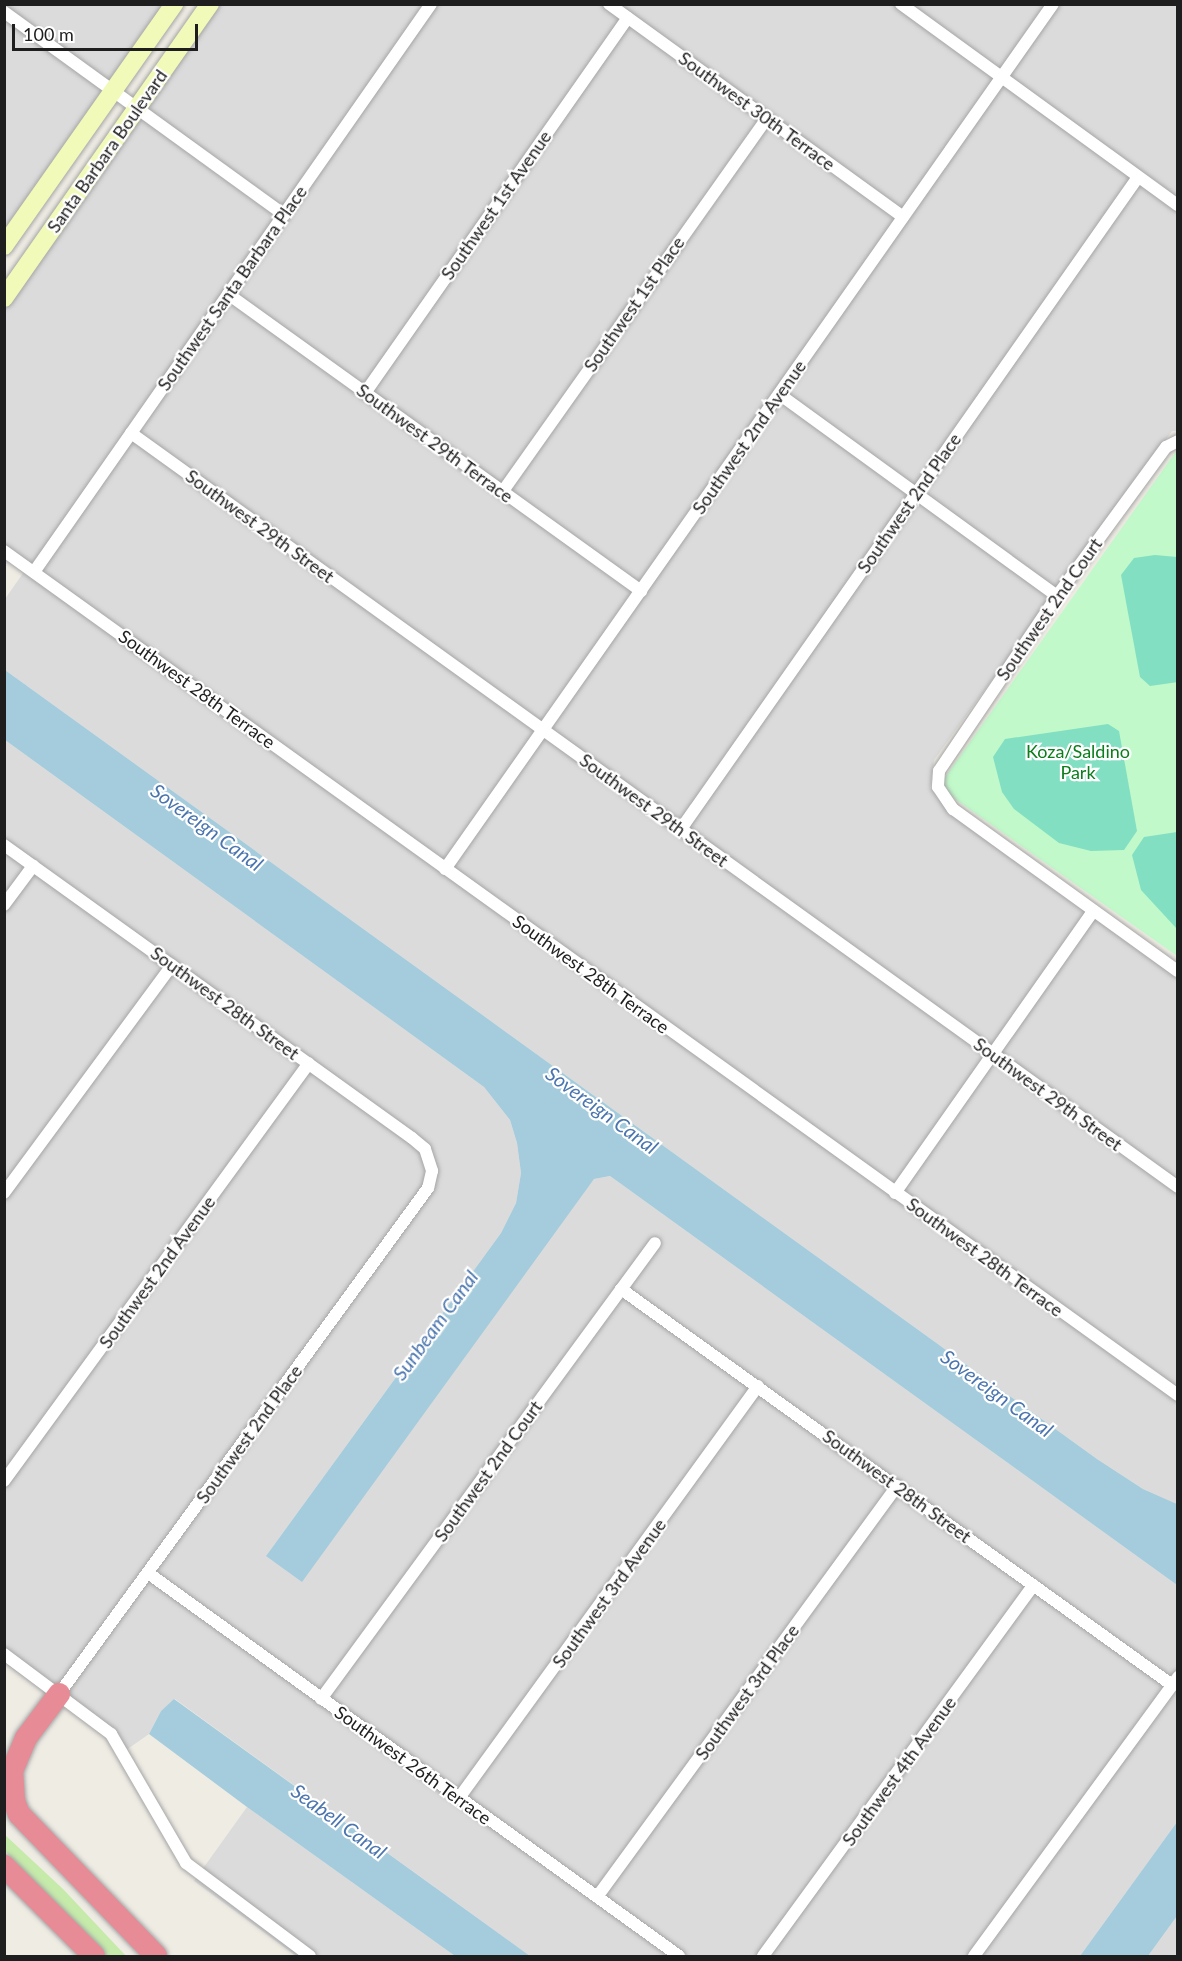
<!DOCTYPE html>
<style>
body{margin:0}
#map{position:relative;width:1182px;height:1961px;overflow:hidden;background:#efece4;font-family:Lato,sans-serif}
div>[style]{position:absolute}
.residential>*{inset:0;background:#dcdbdb}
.grass>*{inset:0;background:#c5eaaa}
.park>*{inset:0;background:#c1f9ca}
.pitch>*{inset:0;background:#82dfc2}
.water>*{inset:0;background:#a5ccdd}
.roads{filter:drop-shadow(0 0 2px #a5a5a5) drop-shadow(0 0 2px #a5a5a5)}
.street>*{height:12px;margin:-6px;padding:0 6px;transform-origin:6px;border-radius:6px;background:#fff}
.secondary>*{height:18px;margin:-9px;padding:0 9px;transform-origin:9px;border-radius:9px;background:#f1fab8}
.highway>*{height:22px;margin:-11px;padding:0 11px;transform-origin:11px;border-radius:11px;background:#e78c96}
span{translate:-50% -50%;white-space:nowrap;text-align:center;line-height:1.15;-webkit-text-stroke:4.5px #fff;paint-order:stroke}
.street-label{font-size:18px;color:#1e1e1e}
.park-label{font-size:18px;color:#0b7d1d}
.water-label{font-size:20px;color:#4a75ae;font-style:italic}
.frame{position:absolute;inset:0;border:6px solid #1e1e1e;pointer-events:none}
.scale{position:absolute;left:12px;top:24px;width:186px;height:27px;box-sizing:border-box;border:3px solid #1e1e1e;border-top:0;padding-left:8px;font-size:18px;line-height:21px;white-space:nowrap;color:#1e1e1e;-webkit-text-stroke:4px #fff;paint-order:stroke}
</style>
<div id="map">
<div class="residential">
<div style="clip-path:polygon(5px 5px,166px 5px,5px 235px)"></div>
<div style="clip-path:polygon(218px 5px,1177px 5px,1177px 431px,1172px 431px,934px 760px,930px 788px,1177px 974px,1177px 1504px,1143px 1489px,1097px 1459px,5px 670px,5px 599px,28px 566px,5px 550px,5px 310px)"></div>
<div style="clip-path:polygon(5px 740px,484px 1087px,510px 1120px,517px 1143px,521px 1173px,516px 1203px,501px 1233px,266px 1556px,594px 1179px,610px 1176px,1177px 1585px,1177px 1822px,1080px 1956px,530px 1956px,175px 1699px,161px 1711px,149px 1734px,119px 1755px,101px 1733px,5px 1663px)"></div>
<div style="clip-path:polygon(247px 1807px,455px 1956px,296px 1956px,194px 1881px)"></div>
<div style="clip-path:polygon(1177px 1916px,1177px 1956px,1148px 1956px)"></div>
</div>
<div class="grass">
<div style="clip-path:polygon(4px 1834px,63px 1889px,126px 1956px,107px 1956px,5px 1851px)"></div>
</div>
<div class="park">
<div style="clip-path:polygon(1177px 450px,1177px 956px,938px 787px)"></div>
</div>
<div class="pitch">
<div style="clip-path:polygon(1155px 555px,1177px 557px,1178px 682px,1150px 686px,1140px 677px,1121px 575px,1134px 558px)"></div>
<div style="clip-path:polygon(1108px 724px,1119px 731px,1137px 831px,1124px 850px,1091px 851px,1059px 843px,1014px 809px,1002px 792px,993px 757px,1005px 739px)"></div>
<div style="clip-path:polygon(1177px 832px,1178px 832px,1177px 929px,1141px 890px,1132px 855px,1144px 837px)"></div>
</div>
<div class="water">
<div style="clip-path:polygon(5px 670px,1097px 1459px,1143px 1489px,1177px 1504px,1177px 1585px,610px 1176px,594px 1179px,302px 1582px,266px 1556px,501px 1233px,516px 1203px,521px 1173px,517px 1143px,510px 1120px,484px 1087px,5px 740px)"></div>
<div style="clip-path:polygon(174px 1699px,530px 1956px,455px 1956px,247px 1807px,149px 1734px,161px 1711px)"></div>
<div style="clip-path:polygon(1177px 1822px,1177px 1916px,1148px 1956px,1080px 1956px)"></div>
</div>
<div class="roads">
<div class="street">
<div style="left:609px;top:4px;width:363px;rotate:35.9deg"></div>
<div style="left:901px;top:4px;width:342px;rotate:36deg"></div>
<div style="left:4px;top:12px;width:346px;rotate:35.9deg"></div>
<div style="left:228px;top:294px;width:509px;rotate:35.72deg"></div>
<div style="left:365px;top:393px;width:458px;rotate:-55deg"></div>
<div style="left:779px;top:394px;width:344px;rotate:36deg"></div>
<div style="left:131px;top:433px;width:1290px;rotate:35.76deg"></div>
<div style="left:1178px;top:441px;width:13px;rotate:153deg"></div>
<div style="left:1166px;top:447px;width:185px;rotate:126.2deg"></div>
<div style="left:1057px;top:596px;width:211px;rotate:124deg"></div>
<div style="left:939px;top:771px;width:16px;rotate:94deg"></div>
<div style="left:938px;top:787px;width:27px;rotate:56deg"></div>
<div style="left:953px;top:809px;width:277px;rotate:35.8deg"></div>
<div style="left:503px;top:491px;width:457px;rotate:-54.7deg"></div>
<div style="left:4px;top:551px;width:1446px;rotate:35.71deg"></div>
<div style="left:34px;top:572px;width:693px;rotate:-55.05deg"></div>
<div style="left:681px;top:829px;width:796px;rotate:-54.97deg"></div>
<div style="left:4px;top:845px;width:502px;rotate:35.68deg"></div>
<div style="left:412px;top:1138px;width:17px;rotate:40deg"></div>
<div style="left:425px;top:1149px;width:23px;rotate:72deg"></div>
<div style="left:432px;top:1171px;width:17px;rotate:103deg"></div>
<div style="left:428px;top:1188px;width:626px;rotate:126.1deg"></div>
<div style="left:445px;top:869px;width:1057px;rotate:-54.9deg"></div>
<div style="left:4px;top:905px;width:49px;rotate:-53.4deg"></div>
<div style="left:4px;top:1193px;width:283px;rotate:-53.6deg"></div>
<div style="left:895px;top:1193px;width:345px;rotate:-54.9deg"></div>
<div style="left:621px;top:1289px;width:679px;rotate:35.7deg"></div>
<div style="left:4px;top:1481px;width:517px;rotate:-53.88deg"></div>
<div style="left:148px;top:1573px;width:655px;rotate:35.8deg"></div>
<div style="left:4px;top:1654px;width:134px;rotate:36.8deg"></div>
<div style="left:111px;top:1734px;width:149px;rotate:59.8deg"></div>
<div style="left:186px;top:1863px;width:155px;rotate:36.9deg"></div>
<div style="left:321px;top:1699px;width:565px;rotate:-53.78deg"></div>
<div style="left:459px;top:1798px;width:509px;rotate:-54.03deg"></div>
<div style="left:597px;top:1897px;width:509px;rotate:-53.87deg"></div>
<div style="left:763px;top:1956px;width:459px;rotate:-53.9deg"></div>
<div style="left:974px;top:1956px;width:346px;rotate:-53.8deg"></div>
</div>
<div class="secondary">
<div style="left:4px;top:246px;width:296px;rotate:-54.9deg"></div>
<div style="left:4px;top:298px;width:359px;rotate:-55deg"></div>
</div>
<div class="highway">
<div style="left:59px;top:1694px;width:55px;rotate:126.9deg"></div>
<div style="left:26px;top:1738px;width:36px;rotate:113deg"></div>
<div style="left:12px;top:1771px;width:30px;rotate:86deg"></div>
<div style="left:14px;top:1801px;width:14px;rotate:69deg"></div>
<div style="left:19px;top:1814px;width:197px;rotate:46deg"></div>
<div style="left:4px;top:1866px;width:127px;rotate:45deg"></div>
</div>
</div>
<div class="street-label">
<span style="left:757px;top:111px;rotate:36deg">Southwest 30th Terrace</span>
<span style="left:107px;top:151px;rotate:-55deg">Santa Barbara Boulevard</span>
<span style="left:496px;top:205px;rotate:-55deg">Southwest 1st Avenue</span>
<span style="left:232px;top:288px;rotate:-55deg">Southwest Santa Barbara Place</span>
<span style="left:634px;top:304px;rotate:-55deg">Southwest 1st Place</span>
<span style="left:749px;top:437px;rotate:-55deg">Southwest 2nd Avenue</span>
<span style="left:435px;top:443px;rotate:36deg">Southwest 29th Terrace</span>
<span style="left:909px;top:503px;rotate:-55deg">Southwest 2nd Place</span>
<span style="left:260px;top:526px;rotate:36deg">Southwest 29th Street</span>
<span style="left:1049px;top:609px;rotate:-55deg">Southwest 2nd Court</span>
<span style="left:197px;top:689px;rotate:36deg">Southwest 28th Terrace</span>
<span style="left:654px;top:810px;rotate:36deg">Southwest 29th Street</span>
<span style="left:591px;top:974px;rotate:36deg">Southwest 28th Terrace</span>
<span style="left:225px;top:1003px;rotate:36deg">Southwest 28th Street</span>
<span style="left:1048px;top:1094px;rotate:36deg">Southwest 29th Street</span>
<span style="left:985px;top:1257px;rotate:36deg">Southwest 28th Terrace</span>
<span style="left:157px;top:1272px;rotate:-54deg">Southwest 2nd Avenue</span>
<span style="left:249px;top:1434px;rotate:-54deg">Southwest 2nd Place</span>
<span style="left:488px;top:1471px;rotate:-54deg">Southwest 2nd Court</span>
<span style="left:897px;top:1486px;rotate:36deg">Southwest 28th Street</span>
<span style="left:609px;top:1593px;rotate:-54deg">Southwest 3rd Avenue</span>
<span style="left:747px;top:1692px;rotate:-54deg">Southwest 3rd Place</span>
<span style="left:413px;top:1765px;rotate:36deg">Southwest 26th Terrace</span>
<span style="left:899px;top:1771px;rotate:-54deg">Southwest 4th Avenue</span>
</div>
<div class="park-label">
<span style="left:1078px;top:762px">Koza/Saldino<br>Park</span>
</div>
<div class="water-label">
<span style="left:207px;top:827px;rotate:36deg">Sovereign Canal</span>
<span style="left:602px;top:1110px;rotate:36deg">Sovereign Canal</span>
<span style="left:435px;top:1325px;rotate:-54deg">Sunbeam Canal</span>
<span style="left:997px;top:1393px;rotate:36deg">Sovereign Canal</span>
<span style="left:339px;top:1821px;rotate:36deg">Seabell Canal</span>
</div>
<div class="frame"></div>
<div class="scale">100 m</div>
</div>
